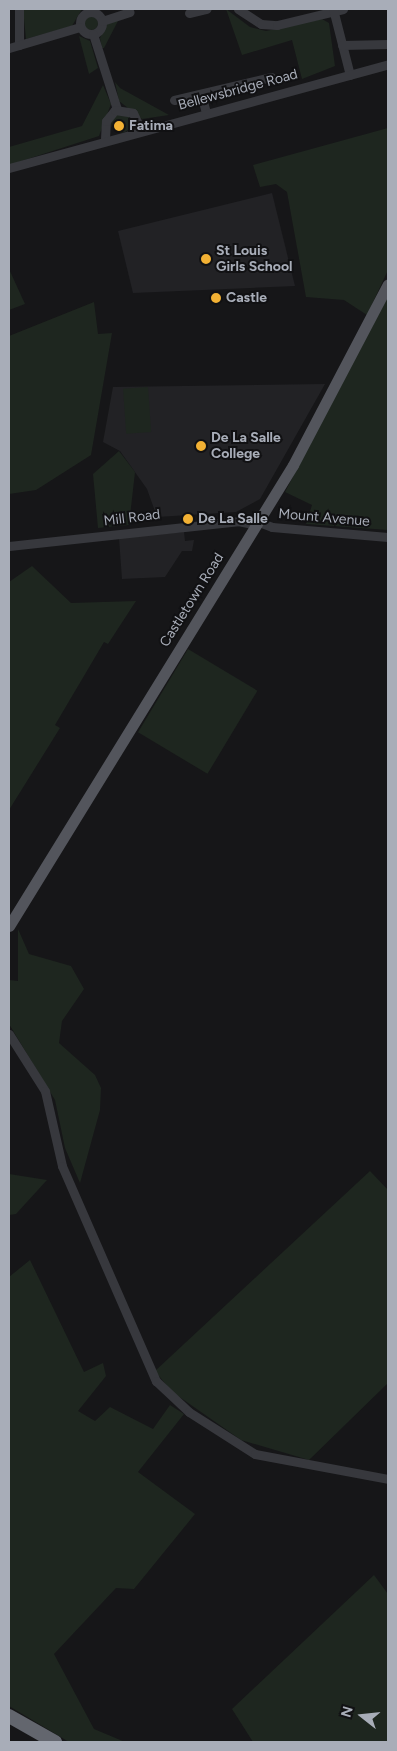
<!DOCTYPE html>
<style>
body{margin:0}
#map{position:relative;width:397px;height:1751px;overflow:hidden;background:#161618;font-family:Figtree,sans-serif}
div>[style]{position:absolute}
.built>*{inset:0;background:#222225}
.green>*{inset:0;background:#1e261f;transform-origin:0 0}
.round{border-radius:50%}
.minor>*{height:9px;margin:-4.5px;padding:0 4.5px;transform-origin:4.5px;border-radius:4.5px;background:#37383d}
.minor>.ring{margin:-4.5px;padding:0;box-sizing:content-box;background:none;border:9px solid #37383d;border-radius:50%}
.major>*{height:11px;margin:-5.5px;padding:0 5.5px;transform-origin:5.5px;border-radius:5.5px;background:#53555c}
.highway>*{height:14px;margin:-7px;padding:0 7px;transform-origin:7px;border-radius:7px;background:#63666e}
.dots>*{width:14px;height:14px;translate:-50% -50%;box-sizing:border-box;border:2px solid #111113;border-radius:50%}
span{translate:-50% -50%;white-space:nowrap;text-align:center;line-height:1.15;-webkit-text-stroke:4px #111113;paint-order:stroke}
.street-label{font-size:14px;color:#a8adb8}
.poi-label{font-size:14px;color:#a8adb8;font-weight:700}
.left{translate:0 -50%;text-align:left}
.frame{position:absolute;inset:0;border:10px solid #a8adb8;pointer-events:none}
.north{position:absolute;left:337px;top:1691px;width:50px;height:50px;-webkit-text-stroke:4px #111113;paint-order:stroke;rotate:286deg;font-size:14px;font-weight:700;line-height:20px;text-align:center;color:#a8adb8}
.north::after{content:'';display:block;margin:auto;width:18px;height:22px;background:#a8adb8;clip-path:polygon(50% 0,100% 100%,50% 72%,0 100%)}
</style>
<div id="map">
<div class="built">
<div style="clip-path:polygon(272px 193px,295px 286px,133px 293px,118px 231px)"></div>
<div style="clip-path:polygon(325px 384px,260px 499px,236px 512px,157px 517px,147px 489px,120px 451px,103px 442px,113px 387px)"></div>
<div style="clip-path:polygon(184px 532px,185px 541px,194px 540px,192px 551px,182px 551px,165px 577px,122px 579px,119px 538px)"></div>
</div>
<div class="green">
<div style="clip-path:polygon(23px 9px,82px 9px,72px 26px,26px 39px)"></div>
<div style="clip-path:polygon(226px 9px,250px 27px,266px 31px,322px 19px,329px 23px,335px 66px,302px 79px,292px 40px,242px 55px)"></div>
<div class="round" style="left:84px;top:16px;width:14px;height:14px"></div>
<div style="clip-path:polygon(119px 19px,104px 48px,102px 48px,100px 38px,108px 22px)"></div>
<div style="clip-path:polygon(79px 36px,90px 41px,98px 68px,89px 74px)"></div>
<div style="clip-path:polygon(115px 82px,120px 88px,169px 115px,142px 119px,119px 101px)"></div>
<div style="clip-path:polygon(103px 85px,111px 104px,99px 136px,9px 165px,9px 147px,82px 126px)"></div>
<div class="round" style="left:111px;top:113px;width:20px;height:20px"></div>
<div style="clip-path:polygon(388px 128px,388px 270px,367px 315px,344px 300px,306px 297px,287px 192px,276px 184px,260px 187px,253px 165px)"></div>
<div style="clip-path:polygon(9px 269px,25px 304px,9px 310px)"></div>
<div style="clip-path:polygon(388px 296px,388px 530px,306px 524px,312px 505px,285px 492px)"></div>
<div style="clip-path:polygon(94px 302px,98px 334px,112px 333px,91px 455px,36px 490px,9px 494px,9px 336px)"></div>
<div style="left:148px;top:387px;width:45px;height:25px;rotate:86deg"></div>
<div style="clip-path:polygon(119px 451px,135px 472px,129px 525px,98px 528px,93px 474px)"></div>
<div style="clip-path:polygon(32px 566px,71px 603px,136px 601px,108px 644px,104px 642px,55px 725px,60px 728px,9px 810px,9px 582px)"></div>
<div style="left:188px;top:649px;width:81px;height:97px;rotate:31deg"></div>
<div style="clip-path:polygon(18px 929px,29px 954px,71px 966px,84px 989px,62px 1021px,59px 1043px,95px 1075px,101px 1088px,100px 1110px,80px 1183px,65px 1148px,55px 1100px,9px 1024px,9px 980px,18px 981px)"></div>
<div style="clip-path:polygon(370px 1171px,388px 1190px,388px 1383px,309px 1460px,241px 1440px,171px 1391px,155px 1371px)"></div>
<div style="clip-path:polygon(9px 1174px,47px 1180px,16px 1214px,9px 1215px)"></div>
<div style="clip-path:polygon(30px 1260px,84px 1372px,103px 1363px,106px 1376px,78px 1411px,95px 1421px,110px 1407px,153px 1429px,170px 1405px,184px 1414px,138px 1472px,195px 1514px,134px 1589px,116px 1588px,54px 1654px,94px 1729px,125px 1742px,69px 1742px,9px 1706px,9px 1277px)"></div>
<div style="clip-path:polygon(374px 1575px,388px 1594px,388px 1742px,253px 1742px,232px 1709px)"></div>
</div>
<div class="minor">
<div style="left:238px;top:9px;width:27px;rotate:33deg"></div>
<div style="left:261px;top:24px;width:16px;rotate:4deg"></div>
<div style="left:277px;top:25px;width:68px;rotate:-13.6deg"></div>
<div style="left:333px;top:9px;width:68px;rotate:75.6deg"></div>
<div class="ring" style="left:80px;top:12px;width:13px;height:13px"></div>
<div style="left:189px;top:13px;width:18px;rotate:-13deg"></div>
<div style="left:102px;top:21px;width:29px;rotate:-18deg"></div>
<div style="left:93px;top:34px;width:79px;rotate:72.3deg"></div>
<div style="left:19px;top:45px;width:36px;rotate:-90deg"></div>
<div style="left:342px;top:45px;width:46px;rotate:-1.2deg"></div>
<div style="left:9px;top:48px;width:74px;rotate:-16.5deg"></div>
<div style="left:201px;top:94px;width:20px;rotate:75deg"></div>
<div style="left:174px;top:100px;width:100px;rotate:-13.3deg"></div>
<div style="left:105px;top:139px;width:18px;rotate:-87deg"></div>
<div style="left:106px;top:121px;width:14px;rotate:-51deg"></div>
<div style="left:115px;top:110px;width:18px;rotate:9deg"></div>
<div style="left:133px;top:113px;width:19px;rotate:65deg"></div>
<div style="left:9px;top:168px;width:393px;rotate:-15.3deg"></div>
<div style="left:259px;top:522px;width:14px;rotate:21deg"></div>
<div style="left:272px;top:527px;width:116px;rotate:4.9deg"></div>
<div style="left:9px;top:546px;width:230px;rotate:-6.2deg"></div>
<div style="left:238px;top:521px;width:19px;rotate:12deg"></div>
<div style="left:9px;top:1034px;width:67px;rotate:57.7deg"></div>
<div style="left:45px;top:1091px;width:77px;rotate:77.2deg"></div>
<div style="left:62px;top:1166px;width:235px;rotate:66.4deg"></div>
<div style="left:156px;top:1381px;width:45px;rotate:43.2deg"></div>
<div style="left:189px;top:1412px;width:78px;rotate:32.5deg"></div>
<div style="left:255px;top:1454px;width:135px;rotate:10.6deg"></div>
</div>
<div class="major">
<div style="left:9px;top:926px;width:541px;rotate:-58.36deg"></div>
<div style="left:293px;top:465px;width:204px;rotate:-62.3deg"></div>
</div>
<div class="highway">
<div style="left:9px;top:1716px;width:53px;rotate:29.5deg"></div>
</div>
<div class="dots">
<div style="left:119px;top:126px;background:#f2b134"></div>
<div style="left:206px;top:259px;background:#f2b134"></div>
<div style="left:216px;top:298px;background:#f2b134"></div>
<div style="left:201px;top:446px;background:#f2b134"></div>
<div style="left:188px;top:519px;background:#f2b134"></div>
</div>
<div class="street-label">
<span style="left:238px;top:90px;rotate:-15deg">Bellewsbridge Road</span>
<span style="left:132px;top:518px;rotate:-7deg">Mill Road</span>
<span style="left:324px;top:518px;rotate:5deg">Mount Avenue</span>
<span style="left:192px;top:600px;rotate:-58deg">Castletown Road</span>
</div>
<div class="poi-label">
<span class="left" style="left:129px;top:126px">Fatima</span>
<span class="left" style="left:216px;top:259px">St Louis<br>Girls School</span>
<span class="left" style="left:226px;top:298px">Castle</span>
<span class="left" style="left:211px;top:446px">De La Salle<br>College</span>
<span class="left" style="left:198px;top:519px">De La Salle</span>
</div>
<div class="frame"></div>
<div class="north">N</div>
</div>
